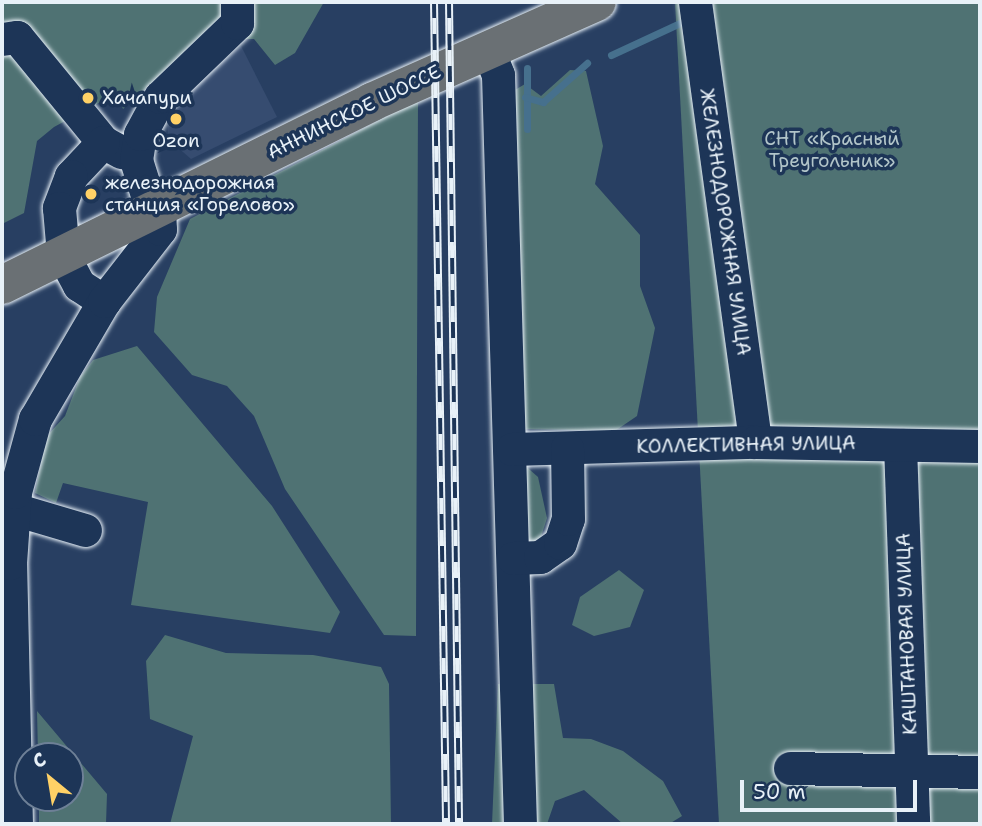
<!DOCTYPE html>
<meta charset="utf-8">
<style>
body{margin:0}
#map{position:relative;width:982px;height:826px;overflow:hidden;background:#283f62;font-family:"Shantell Sans",sans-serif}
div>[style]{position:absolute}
.built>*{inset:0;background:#364c70}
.green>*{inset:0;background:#4f7273}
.stream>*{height:7px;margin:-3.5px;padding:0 3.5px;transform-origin:3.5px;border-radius:3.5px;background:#46708d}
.roads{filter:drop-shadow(0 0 2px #e8f1f8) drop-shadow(0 0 2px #e8f1f8)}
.minor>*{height:33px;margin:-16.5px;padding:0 16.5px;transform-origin:16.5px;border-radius:16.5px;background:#1d3557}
.major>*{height:38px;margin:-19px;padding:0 19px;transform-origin:19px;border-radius:19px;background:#6a7074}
.rail>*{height:8px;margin-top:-4px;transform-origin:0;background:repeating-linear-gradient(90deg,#1d3557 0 16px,#e8f1f8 0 32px);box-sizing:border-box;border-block:2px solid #e8f1f8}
.dots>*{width:19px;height:19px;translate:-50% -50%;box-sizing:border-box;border:4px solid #1d3557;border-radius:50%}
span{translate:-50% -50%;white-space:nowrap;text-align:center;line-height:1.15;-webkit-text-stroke:7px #1d3557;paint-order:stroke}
.poi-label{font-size:19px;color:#e8f1f8}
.left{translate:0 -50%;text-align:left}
.street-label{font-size:19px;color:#e8f1f8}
.park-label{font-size:19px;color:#b2c5c9}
.frame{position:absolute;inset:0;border:4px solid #e8f1f8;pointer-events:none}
.north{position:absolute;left:14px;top:742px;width:70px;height:70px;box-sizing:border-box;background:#1d3557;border:2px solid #6e8097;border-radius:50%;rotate:330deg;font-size:19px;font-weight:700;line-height:28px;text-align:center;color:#e8f1f8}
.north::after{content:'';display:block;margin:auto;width:24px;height:32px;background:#ffd166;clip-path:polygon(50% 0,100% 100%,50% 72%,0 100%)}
.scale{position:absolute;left:740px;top:780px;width:177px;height:32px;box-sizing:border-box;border:4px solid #e8f1f8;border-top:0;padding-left:9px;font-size:21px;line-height:24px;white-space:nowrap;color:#e8f1f8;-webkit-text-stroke:5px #1d3557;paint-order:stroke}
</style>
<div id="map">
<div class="built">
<div style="clip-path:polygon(241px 46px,277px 117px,191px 159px,168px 139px,167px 108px)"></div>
</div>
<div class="green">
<div style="clip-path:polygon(2px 2px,324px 2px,295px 53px,275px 65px,254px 39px,202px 39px,123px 109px,117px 93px,54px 127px,37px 141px,24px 213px,2px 224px)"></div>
<div style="clip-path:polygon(675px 2px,980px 2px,980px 824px,719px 824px)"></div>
<div style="clip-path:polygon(570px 70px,586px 71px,603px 146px,595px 184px,640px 235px,640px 286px,655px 328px,637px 416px,615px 431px,523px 429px,510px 93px,525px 84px,541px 96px)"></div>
<div style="clip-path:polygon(418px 100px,416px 636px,384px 635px,285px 489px,254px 416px,227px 386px,192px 375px,154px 332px,157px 297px,190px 219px)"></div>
<div style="clip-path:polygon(137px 346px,272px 506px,340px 612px,330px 633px,131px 605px,148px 502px,63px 483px,56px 503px,35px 493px,46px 437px,65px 416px,80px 377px,93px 360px)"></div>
<div style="clip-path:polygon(522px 463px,538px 477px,547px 518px,541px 537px,529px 546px,521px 546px)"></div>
<div style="clip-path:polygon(619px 570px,644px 590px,630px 627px,594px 636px,572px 625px,580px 597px)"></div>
<div style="clip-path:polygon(165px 635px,226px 653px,313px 655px,381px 667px,389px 684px,391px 824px,170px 824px,193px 736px,150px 719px,146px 661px)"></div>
<div style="clip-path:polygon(498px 684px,554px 684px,563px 738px,591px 739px,623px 751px,663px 781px,682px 816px,669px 824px,623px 824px,584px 790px,555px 801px,547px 824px,492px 824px)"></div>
<div style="clip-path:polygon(37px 711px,107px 794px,106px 824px,39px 824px,39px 798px,70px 798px,70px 756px,38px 756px)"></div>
</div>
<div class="stream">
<div style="left:611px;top:55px;width:76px;rotate:-24.9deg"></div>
<div style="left:527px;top:68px;width:61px;rotate:90deg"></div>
<div style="left:525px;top:97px;width:19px;rotate:16deg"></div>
<div style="left:543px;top:102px;width:59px;rotate:-41.6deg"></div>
</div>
<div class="roads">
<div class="minor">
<div style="left:695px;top:2px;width:444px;rotate:82.2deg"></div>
<div style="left:2px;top:39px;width:15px;rotate:-8deg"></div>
<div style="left:17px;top:37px;width:136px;rotate:50.7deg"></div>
<div style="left:103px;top:142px;width:21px;rotate:29deg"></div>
<div style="left:488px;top:50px;width:27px;rotate:68deg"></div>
<div style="left:498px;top:75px;width:749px;rotate:88.32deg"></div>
<div style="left:103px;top:142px;width:47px;rotate:133.3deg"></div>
<div style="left:71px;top:176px;width:34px;rotate:111deg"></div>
<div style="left:59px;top:208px;width:47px;rotate:85.1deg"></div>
<div style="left:63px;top:255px;width:34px;rotate:62deg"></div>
<div style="left:79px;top:285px;width:30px;rotate:33deg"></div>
<div style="left:152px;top:211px;width:53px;rotate:-107.4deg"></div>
<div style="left:136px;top:160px;width:26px;rotate:-81deg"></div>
<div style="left:140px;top:134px;width:42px;rotate:-61.6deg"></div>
<div style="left:160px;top:97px;width:107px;rotate:-43.9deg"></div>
<div style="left:237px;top:23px;width:21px;rotate:-90deg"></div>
<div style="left:900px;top:445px;width:379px;rotate:88deg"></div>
<div style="left:512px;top:449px;width:243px;rotate:-1.7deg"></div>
<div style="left:755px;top:442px;width:225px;rotate:1deg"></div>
<div style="left:2px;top:514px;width:13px;rotate:-23deg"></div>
<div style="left:14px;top:509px;width:74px;rotate:16.5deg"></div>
<div style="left:513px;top:558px;width:27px;rotate:-2deg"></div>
<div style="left:540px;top:557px;width:24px;rotate:-35deg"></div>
<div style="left:560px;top:543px;width:25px;rotate:-72deg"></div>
<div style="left:568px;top:519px;width:71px;rotate:-90.8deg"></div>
<div style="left:790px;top:768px;width:190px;rotate:1.2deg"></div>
<div style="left:16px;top:824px;width:261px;rotate:-91.3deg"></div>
<div style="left:10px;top:563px;width:71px;rotate:-86deg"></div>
<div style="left:15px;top:492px;width:76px;rotate:-74.7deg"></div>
<div style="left:35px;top:419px;width:137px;rotate:-59.7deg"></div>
<div style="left:104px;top:301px;width:91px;rotate:-52.1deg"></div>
<div style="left:160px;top:229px;width:21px;rotate:-93deg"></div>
</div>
<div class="major">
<div style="left:2px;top:285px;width:413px;rotate:-26.3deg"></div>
<div style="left:372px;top:102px;width:246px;rotate:-24deg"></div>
</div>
</div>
<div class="rail">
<div style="left:434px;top:2px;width:822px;rotate:89.16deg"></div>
<div style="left:449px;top:2px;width:822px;rotate:89.3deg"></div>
</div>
<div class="dots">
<div style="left:88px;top:98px;background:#ffd166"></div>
<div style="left:176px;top:119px;background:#ffd166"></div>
<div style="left:91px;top:194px;background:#ffd166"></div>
</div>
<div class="poi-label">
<span class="left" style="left:102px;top:98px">Хачапури</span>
<span style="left:176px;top:141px">Ozon</span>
<span class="left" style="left:105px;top:194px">железнодорожная<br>станция «Горелово»</span>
</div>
<div class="street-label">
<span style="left:354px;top:112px;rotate:-26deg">АННИНСКОЕ ШОССЕ</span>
<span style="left:725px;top:222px;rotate:82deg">ЖЕЛЕЗНОДОРОЖНАЯ УЛИЦА</span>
<span style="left:746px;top:445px;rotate:-1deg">КОЛЛЕКТИВНАЯ УЛИЦА</span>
<span style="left:907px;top:634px;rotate:-92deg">КАШТАНОВАЯ УЛИЦА</span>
</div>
<div class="park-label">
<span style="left:832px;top:150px">СНТ «Красный<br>Треугольник»</span>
</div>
<div class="frame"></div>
<div class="north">С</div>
<div class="scale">50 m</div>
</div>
